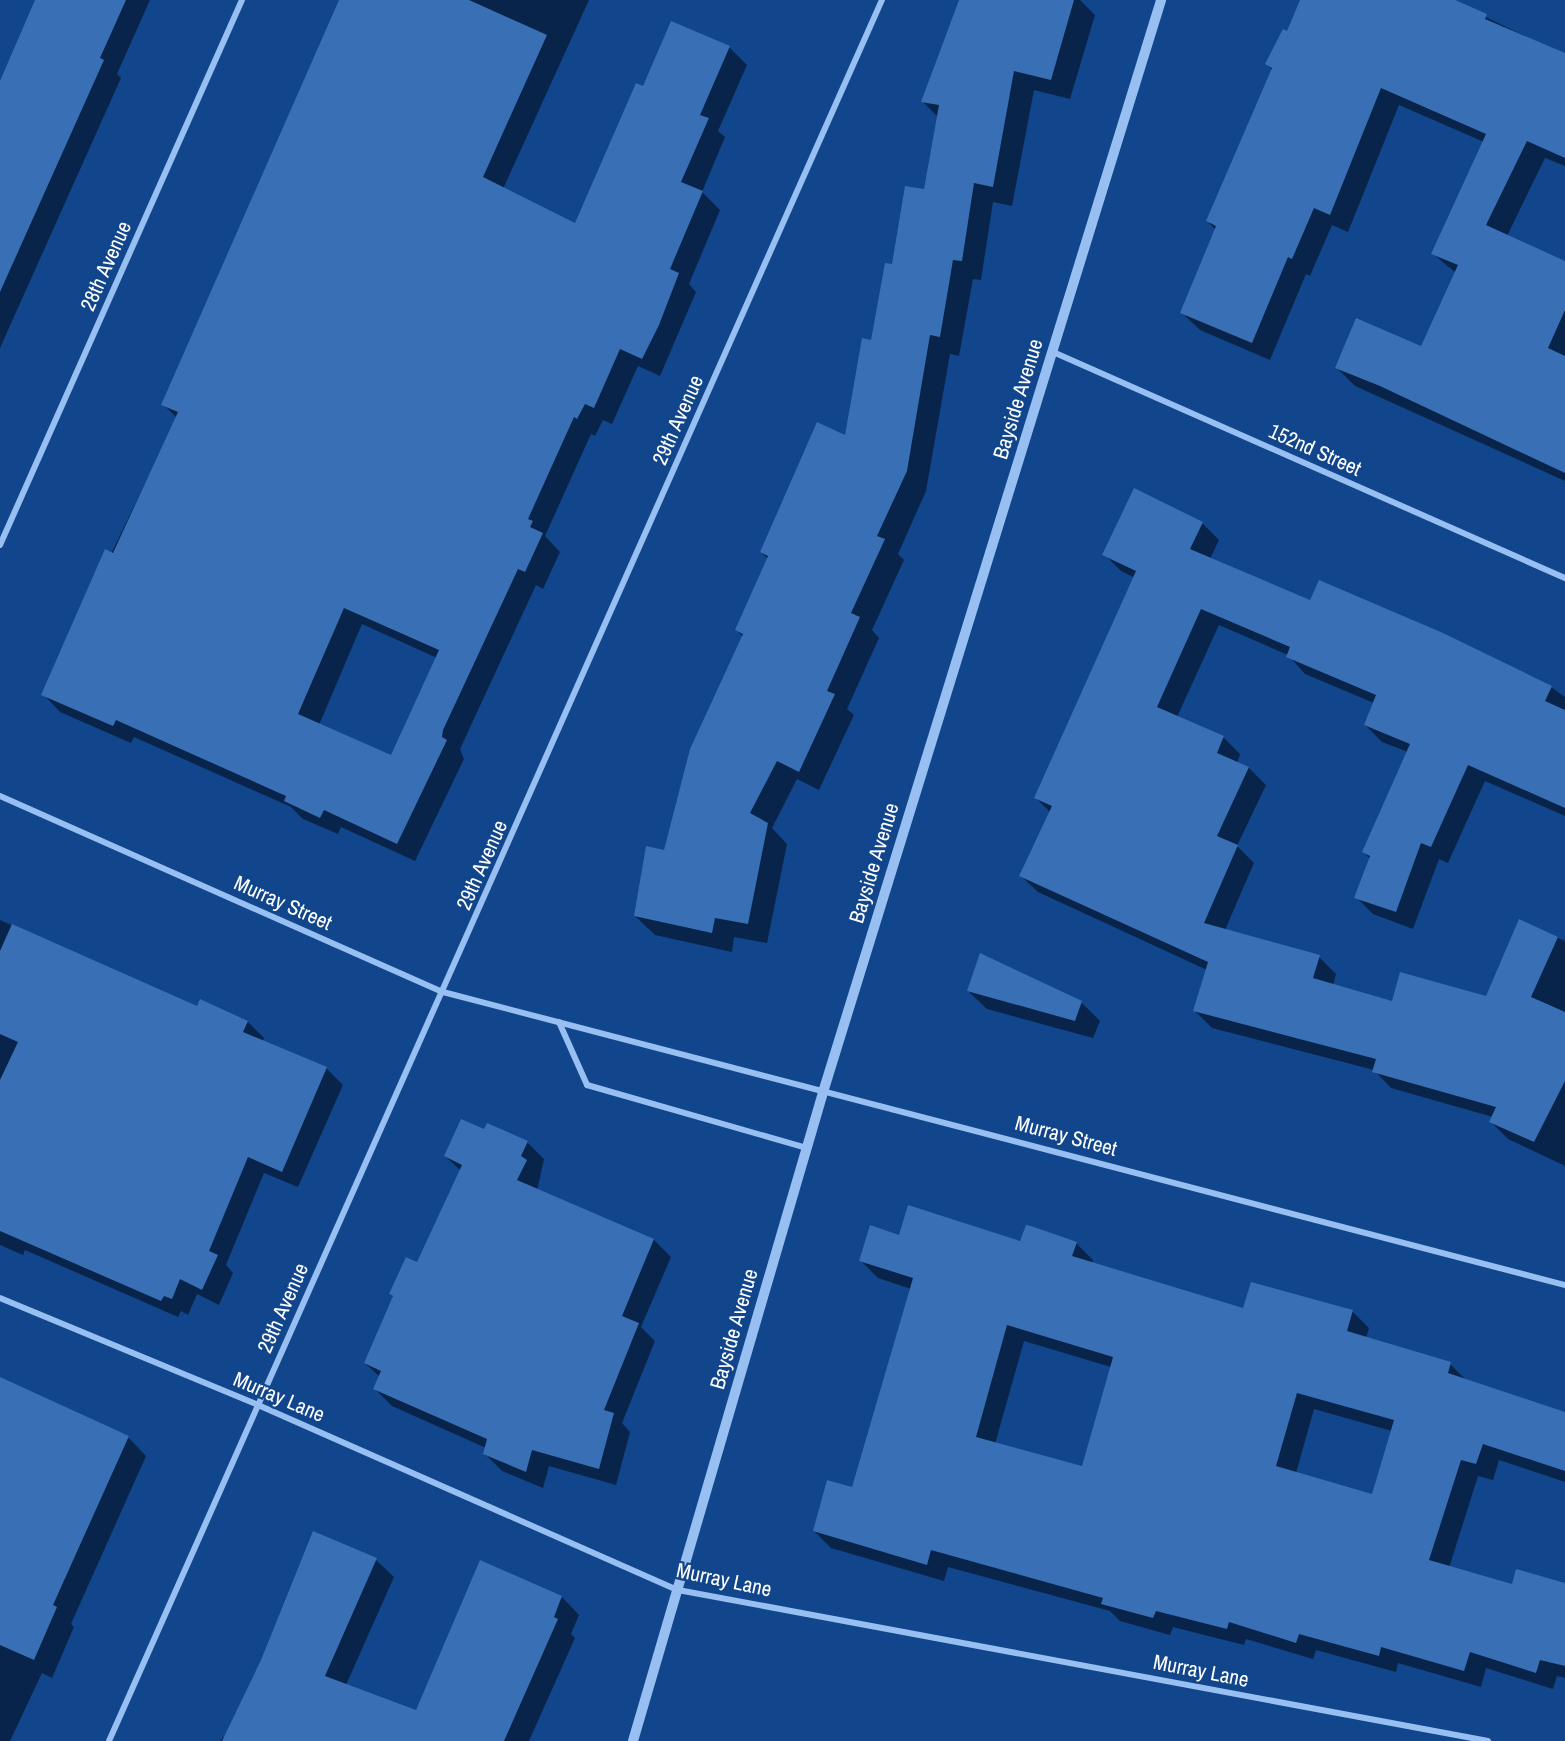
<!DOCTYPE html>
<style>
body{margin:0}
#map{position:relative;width:1565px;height:1741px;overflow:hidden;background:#11458c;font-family:"Archivo Narrow",sans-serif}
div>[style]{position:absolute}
.shadow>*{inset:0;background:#0007}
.building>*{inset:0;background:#396fb5}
.minor>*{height:6px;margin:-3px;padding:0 3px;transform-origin:3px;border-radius:3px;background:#98bff2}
.tertiary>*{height:10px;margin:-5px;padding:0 5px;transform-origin:5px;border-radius:5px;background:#98bff2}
span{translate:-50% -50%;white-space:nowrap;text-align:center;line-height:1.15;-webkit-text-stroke:4.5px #11458c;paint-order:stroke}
.street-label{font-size:21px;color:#fff}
</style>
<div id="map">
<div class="shadow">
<div style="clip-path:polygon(37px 0,150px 0,117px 74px,121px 78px,0 348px,0 84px)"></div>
<div style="clip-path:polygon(evenodd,341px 0,589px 0,503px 189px,575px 225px,644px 88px,729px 47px,747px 65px,718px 131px,725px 137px,702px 192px,720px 210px,689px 284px,696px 292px,660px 376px,638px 366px,612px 424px,603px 420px,595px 436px,591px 434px,545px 536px,560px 552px,543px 589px,536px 585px,460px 749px,464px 759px,415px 861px,341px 827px,338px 834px,303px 819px,291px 807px,134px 737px,131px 743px,60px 712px,43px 694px,177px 418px,163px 404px,341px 0,362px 624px,437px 658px,392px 757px,319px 725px,362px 624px)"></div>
<div style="clip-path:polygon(961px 0,1080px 0,1095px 15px,1070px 99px,1034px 90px,1012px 206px,993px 202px,981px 280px,973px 279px,959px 356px,950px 354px,926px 491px,898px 554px,904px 560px,872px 630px,879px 638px,847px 709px,854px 715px,819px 790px,797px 779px,772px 828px,787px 844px,767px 943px,734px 937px,732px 952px,655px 935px,635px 916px,666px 851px,743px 637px,737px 630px,768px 559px,761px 552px,846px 437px,894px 266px,925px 191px,938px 117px,922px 101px)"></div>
<div style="clip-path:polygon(1301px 0,1451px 0,1565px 56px,1565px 166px,1545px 158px,1507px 236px,1565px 262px,1565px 481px,1355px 386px,1337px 368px,1422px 348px,1456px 273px,1433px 254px,1484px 142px,1399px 105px,1348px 232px,1332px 225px,1310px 276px,1306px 274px,1270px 360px,1200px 330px,1182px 313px,1216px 230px,1207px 221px,1272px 70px,1267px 64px,1287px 33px)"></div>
<div style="clip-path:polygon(1202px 523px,1219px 540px,1210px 559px,1311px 602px,1551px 687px,1565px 697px,1565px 816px,1485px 781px,1448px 863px,1439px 859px,1413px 929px,1373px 914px,1356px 897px,1370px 859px,1364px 852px,1408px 752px,1382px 742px,1365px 725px,1374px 703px,1305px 674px,1288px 655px,1219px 625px,1177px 717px,1223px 737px,1240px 754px,1237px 763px,1249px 768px,1266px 785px,1237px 846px,1254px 863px,1225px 930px,1319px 957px,1336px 974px,1333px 985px,1393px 1003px,1487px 998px,1520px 921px,1565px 941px,1565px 1166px,1508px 1139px,1491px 1122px,1493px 1117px,1391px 1088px,1374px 1070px,1212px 1028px,1195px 1011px,1207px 970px,1038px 892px,1020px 875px,1051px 813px,1036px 798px,1135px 578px,1121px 571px,1104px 554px)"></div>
<div style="clip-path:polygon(0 920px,198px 1008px,248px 1022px,264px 1038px,262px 1042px,326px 1068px,343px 1085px,298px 1187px,264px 1173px,226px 1265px,233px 1273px,219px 1305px,197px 1294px,188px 1315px,181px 1311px,178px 1317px,25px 1250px,23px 1255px,0 1245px)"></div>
<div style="clip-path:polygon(968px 991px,1081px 1002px,1100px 1021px,1093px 1038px,987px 1009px)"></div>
<div style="clip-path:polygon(485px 1131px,527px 1142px,544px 1159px,537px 1191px,654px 1240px,671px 1257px,641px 1327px,655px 1341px,622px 1423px,630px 1432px,616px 1485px,549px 1466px,543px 1488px,502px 1471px,485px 1454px,486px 1448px,392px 1406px,375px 1389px,380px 1377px,365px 1363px,394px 1298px,390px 1294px,418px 1264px,461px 1171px,445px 1156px)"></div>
<div style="clip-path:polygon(evenodd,900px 1236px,1076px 1243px,1093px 1260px,1092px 1264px,1244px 1310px,1352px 1311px,1369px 1328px,1366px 1338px,1450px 1364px,1467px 1381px,1565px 1413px,1565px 1482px,1499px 1460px,1493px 1480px,1478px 1476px,1449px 1568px,1513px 1586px,1565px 1586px,1565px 1678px,1557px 1676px,1553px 1689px,1486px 1668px,1481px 1687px,1398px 1663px,1396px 1672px,1316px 1650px,1313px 1659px,1246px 1639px,1244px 1645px,1173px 1627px,1170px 1635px,1120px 1621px,1110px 1611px,948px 1567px,944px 1581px,831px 1548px,814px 1531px,853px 1489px,911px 1289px,878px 1278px,861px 1261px,900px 1236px,1024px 1341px,1111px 1367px,1083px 1468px,995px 1444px,1024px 1341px,900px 1236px,1314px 1409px,1392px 1431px,1373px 1496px,1296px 1473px,1314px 1409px)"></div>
<div style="clip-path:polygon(0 1379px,128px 1437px,146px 1456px,71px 1624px,74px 1627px,52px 1678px,42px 1673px,10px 1741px,0 1741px)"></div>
<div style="clip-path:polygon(376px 1560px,394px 1577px,346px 1685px,416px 1712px,481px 1562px,562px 1597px,579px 1615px,571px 1634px,575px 1638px,529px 1741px,220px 1741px)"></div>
</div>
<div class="building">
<div style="clip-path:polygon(35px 0,126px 0,100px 58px,104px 60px,0 292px,0 81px)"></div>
<div style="clip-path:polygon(evenodd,339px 0,469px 0,547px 35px,483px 177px,575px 223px,636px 83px,643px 86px,671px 21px,730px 46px,700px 115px,709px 118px,681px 182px,703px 191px,670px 269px,679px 273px,659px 325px,642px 359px,620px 349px,594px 408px,585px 404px,577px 419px,574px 417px,528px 519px,533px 521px,530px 527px,543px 533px,525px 572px,518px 569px,443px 730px,442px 737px,447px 740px,397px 844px,324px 810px,320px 818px,284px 801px,286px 796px,116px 720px,113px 726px,41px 695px,105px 549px,113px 553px,178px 412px,161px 405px,339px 0,344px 608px,439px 650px,391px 755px,298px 714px,344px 608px)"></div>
<div style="clip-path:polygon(959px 0,1074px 0,1051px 80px,1014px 71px,993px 187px,974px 183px,962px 261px,953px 260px,940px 337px,930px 335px,907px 471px,877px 536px,885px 539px,851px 613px,860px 617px,827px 691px,835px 694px,799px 772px,777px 761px,750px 813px,768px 823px,748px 924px,715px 918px,712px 933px,634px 916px,646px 846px,664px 850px,690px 749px,743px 634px,735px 630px,768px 556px,760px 552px,817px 422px,845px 435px,862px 338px,871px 340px,885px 263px,892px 264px,905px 186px,924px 189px,939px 105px,921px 102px)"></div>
<div style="clip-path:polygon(1300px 0,1455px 0,1487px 14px,1485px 19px,1565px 53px,1565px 158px,1527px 141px,1486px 225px,1565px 261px,1565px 310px,1548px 348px,1565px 356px,1565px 473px,1380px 386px,1335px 368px,1356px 318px,1421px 346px,1458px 265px,1431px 254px,1486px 134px,1381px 88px,1330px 215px,1314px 208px,1292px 259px,1288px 257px,1252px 343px,1180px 313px,1216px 226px,1206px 221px,1272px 68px,1265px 64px,1283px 29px,1287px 31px)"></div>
<div style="clip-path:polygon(1134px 488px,1203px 522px,1190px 549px,1310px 600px,1319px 580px,1443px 633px,1552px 686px,1545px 701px,1565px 710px,1565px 808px,1468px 765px,1431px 847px,1421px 843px,1396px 912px,1354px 898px,1370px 856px,1362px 852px,1410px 744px,1364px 725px,1376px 695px,1286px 657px,1290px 647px,1201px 609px,1157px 707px,1224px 736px,1217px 753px,1249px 767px,1217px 836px,1238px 845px,1204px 923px,1320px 955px,1313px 978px,1392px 1001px,1400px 972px,1486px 996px,1519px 919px,1558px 937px,1531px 997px,1565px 1012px,1565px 1081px,1534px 1142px,1489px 1122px,1496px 1107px,1372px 1072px,1376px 1059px,1193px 1011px,1208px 962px,1019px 876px,1052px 806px,1034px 798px,1136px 571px,1102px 555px)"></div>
<div style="clip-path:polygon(12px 924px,197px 1006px,200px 999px,248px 1021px,243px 1032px,327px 1067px,282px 1172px,248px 1157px,209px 1251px,218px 1255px,202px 1290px,180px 1279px,172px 1299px,164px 1296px,161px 1301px,0 1231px,0 1080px,18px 1042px,0 1034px,0 951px)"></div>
<div style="clip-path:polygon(980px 953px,1082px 1001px,1075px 1021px,967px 991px)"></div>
<div style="clip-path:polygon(461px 1119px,484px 1129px,487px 1123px,528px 1141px,521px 1156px,527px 1160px,517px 1180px,654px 1239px,622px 1316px,639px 1323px,604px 1410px,614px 1413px,599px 1469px,532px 1450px,526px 1472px,483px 1454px,487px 1439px,373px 1389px,381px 1371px,364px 1363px,393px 1296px,389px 1294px,406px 1257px,417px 1262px,462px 1165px,444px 1156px)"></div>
<div style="clip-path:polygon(evenodd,908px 1205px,1020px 1241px,1026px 1225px,1031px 1226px,1077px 1242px,1072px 1256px,1243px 1308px,1251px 1282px,1353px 1310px,1347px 1331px,1451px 1362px,1448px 1373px,1565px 1412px,1565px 1471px,1483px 1444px,1476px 1464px,1461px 1460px,1429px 1560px,1512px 1584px,1516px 1569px,1565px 1583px,1565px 1666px,1540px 1660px,1536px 1673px,1470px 1652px,1464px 1671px,1381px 1647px,1379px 1656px,1299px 1634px,1296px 1643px,1229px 1622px,1227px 1629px,1156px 1611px,1153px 1618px,1101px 1604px,1103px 1598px,931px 1550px,927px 1565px,813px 1531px,827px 1480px,852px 1487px,913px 1278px,859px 1261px,870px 1225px,899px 1235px,908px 1205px,1007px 1325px,1113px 1357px,1082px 1466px,976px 1437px,1007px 1325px,908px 1205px,1297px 1393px,1394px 1420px,1372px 1494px,1276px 1466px,1297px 1393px)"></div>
<div style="clip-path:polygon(0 1377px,129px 1436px,53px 1605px,57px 1607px,34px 1660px,0 1645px)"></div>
<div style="clip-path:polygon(313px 1531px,377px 1558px,325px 1676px,416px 1710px,480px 1560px,562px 1596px,554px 1617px,558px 1619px,504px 1741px,222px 1741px,261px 1660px)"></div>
</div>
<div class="minor">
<div style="left:1053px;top:352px;width:560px;rotate:23.82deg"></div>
<div style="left:0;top:545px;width:596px;rotate:-66.06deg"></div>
<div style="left:0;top:796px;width:484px;rotate:23.9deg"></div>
<div style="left:443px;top:992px;width:1160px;rotate:14.64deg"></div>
<div style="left:559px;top:1022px;width:69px;rotate:66deg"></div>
<div style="left:587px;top:1085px;width:229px;rotate:16deg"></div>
<div style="left:0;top:1298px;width:279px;rotate:22.5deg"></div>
<div style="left:258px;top:1405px;width:459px;rotate:23.8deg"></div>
<div style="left:678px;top:1590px;width:824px;rotate:10.56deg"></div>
<div style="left:109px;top:1741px;width:1905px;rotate:-66.06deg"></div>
</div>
<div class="tertiary">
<div style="left:633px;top:1741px;width:679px;rotate:-73.67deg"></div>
<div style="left:824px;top:1089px;width:1140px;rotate:-72.8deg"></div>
</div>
<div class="street-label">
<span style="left:106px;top:266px;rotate:-66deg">28th Avenue</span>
<span style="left:1018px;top:399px;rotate:-73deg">Bayside Avenue</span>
<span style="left:678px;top:420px;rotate:-66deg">29th Avenue</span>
<span style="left:1315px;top:450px;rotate:24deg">152nd Street</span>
<span style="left:874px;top:863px;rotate:-73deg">Bayside Avenue</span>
<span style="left:482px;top:865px;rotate:-66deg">29th Avenue</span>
<span style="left:283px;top:903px;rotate:24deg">Murray Street</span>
<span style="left:1066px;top:1136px;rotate:15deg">Murray Street</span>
<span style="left:283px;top:1308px;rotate:-66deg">29th Avenue</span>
<span style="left:734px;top:1329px;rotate:-74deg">Bayside Avenue</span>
<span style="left:279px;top:1397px;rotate:23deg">Murray Lane</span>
<span style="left:724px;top:1580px;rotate:12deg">Murray Lane</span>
<span style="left:1201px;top:1671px;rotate:11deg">Murray Lane</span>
</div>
</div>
